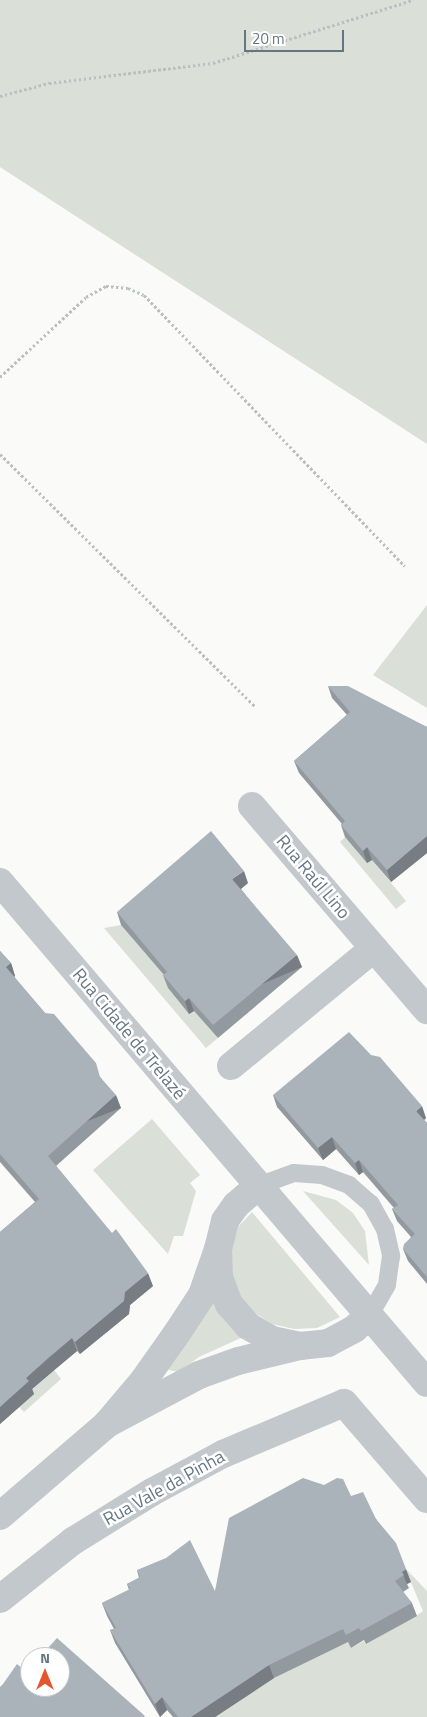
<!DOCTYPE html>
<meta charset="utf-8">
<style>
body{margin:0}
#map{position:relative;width:427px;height:1717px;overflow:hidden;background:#fafaf8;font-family:"Titillium Web",sans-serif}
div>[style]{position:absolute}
.green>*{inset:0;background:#dadfd7}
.path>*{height:3px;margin-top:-1.5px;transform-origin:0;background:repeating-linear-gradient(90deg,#bbbfc2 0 2.5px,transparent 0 5px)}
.service>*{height:18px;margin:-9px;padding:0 9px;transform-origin:9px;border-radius:9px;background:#c3c8cc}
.minor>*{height:28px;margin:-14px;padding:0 14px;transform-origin:14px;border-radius:14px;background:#c3c8cc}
.tertiary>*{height:28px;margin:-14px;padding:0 14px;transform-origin:14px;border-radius:14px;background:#c3c8cc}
.wall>*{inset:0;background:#929a9f}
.shaded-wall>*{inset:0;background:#777d82;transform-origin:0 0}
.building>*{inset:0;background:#aab3b9}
span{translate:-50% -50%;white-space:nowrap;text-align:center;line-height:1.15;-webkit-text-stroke:5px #fff;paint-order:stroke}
.street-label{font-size:18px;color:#657683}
.north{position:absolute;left:20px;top:1647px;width:50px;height:50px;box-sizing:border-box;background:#fff;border:1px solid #c1c8cd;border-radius:50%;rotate:0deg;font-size:14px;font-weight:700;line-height:20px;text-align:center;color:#657683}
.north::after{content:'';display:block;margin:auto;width:18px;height:22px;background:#e4572e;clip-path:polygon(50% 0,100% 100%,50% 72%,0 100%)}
.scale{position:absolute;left:244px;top:30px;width:100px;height:22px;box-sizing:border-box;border:2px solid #657683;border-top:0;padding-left:6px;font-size:15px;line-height:18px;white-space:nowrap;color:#657683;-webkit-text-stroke:4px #fff;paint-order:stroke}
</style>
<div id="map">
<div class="green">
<div style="clip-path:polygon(0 0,427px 0,427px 444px,0 167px)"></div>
<div style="clip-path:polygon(427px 605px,427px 708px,373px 675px)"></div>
<div style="clip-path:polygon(345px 837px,367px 863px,372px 860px,406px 901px,396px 909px,340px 842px)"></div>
<div style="clip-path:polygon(121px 925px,172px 984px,168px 988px,189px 1014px,194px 1011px,218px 1038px,206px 1048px,104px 928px)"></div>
<div style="clip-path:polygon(152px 1119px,200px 1175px,190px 1183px,196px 1191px,183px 1236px,174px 1236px,168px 1254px,93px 1170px)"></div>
<div style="clip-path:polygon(303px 1191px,336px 1200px,353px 1213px,365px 1231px,369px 1265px)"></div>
<div style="clip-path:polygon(252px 1212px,340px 1317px,317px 1328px,294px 1329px,272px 1324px,252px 1311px,238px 1293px,231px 1271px,231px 1249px,238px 1227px)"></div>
<div style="clip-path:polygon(214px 1300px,243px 1337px,199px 1357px,178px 1372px,169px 1370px,168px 1367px)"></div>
<div style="clip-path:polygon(54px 1370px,61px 1379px,24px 1412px,19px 1407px,30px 1390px)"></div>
<div style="clip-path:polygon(405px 1568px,427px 1591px,427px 1717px,213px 1717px,274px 1678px,320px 1654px,348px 1642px,351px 1648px,364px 1641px,366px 1644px,416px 1616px,423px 1611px)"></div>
</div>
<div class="path">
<div style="left:0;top:96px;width:51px;rotate:-14.9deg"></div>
<div style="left:49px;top:83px;width:165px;rotate:-7deg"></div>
<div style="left:213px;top:63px;width:210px;rotate:-17.5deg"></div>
<div style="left:0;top:377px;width:117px;rotate:-42.9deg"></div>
<div style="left:86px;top:297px;width:23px;rotate:-29deg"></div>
<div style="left:106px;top:286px;width:22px;rotate:5deg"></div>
<div style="left:128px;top:288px;width:17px;rotate:24deg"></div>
<div style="left:144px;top:295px;width:376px;rotate:46.1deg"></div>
<div style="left:0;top:454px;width:359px;rotate:44.7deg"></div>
</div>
<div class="service">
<div style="left:258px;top:1186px;width:38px;rotate:-20deg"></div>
<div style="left:294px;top:1173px;width:28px;rotate:4deg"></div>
<div style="left:322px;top:1175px;width:29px;rotate:20deg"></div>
<div style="left:349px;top:1185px;width:29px;rotate:41deg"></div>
<div style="left:371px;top:1204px;width:29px;rotate:61deg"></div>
<div style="left:385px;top:1229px;width:28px;rotate:77deg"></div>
<div style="left:391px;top:1256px;width:29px;rotate:98deg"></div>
<div style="left:387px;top:1285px;width:36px;rotate:120deg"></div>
</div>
<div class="minor">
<div style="left:252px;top:806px;width:269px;rotate:49.4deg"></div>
<div style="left:231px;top:1066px;width:185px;rotate:-39.5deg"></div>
<div style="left:258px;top:1186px;width:29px;rotate:139deg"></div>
<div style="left:236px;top:1205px;width:19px;rotate:125deg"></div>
<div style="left:225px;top:1221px;width:29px;rotate:104deg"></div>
<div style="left:218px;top:1249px;width:28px;rotate:88deg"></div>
<div style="left:219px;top:1277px;width:29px;rotate:70deg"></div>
<div style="left:229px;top:1304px;width:29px;rotate:49deg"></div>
<div style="left:248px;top:1326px;width:28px;rotate:30deg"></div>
<div style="left:272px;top:1340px;width:29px;rotate:12deg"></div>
<div style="left:300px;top:1346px;width:28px;rotate:-6deg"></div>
<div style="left:328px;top:1343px;width:30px;rotate:-28deg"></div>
<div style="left:354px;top:1329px;width:20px;rotate:-41deg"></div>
<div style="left:218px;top:1249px;width:49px;rotate:109.2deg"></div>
<div style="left:202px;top:1295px;width:45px;rotate:123.3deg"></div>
<div style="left:177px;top:1333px;width:57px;rotate:125.1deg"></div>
<div style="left:144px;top:1380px;width:57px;rotate:130.1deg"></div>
<div style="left:107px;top:1424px;width:104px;rotate:-28deg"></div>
<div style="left:199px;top:1375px;width:41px;rotate:-19.7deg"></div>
<div style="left:238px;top:1361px;width:64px;rotate:-13.6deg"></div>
<div style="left:0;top:1516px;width:141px;rotate:-40.7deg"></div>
<div style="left:0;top:1599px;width:93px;rotate:-38.5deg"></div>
<div style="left:73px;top:1541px;width:93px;rotate:-31.8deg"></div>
<div style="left:152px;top:1492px;width:81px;rotate:-28.2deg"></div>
<div style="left:223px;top:1454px;width:131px;rotate:-22.9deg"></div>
<div style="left:344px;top:1403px;width:127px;rotate:49.2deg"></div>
</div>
<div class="tertiary">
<div style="left:0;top:882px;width:658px;rotate:49.56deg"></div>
</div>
<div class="wall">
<div style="clip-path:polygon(328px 686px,427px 727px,427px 853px,391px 882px,372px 860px,367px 863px,345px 837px,341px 825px,342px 824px,299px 773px,294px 761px,347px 715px,332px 698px)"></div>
<div style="clip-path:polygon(248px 883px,241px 889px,302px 967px,218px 1038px,194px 1011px,189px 1014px,168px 988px,163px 975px,164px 975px,121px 925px,117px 912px)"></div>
<div style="clip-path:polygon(0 951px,11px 963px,15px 976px,14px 977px,101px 1078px,121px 1108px,56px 1166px,153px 1286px,130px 1305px,129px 1314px,80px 1354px,77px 1351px,54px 1370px,32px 1389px,34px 1394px,0 1424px,0 1232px,35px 1202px,0 1162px)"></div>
<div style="clip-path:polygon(273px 1095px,426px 1118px,424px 1120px,427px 1123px,427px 1284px,408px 1261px,403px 1249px,411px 1237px,397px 1221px,392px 1209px,394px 1208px,363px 1172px,359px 1175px,336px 1149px,323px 1160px,277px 1107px)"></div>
<div style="clip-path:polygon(351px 1496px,376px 1519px,411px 1582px,407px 1584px,409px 1588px,403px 1592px,412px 1603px,417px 1616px,366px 1644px,364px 1640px,351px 1648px,348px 1642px,274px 1678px,215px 1717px,173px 1717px,167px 1710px,160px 1717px,115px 1643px,110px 1630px,114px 1629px,107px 1616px,102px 1603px,129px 1590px,127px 1584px,139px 1578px,137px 1570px,215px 1591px)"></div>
</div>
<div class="shaded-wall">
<div style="clip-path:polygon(427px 836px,427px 853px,391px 882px,387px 870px)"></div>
<div style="clip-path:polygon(367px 847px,372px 860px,367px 863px,363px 851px)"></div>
<div style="clip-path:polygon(244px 871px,248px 883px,237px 892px,232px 879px)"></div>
<div style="left:297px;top:955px;width:13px;height:109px;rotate:67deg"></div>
<div style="clip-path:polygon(11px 963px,15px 976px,11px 980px,6px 967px)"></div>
<div style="clip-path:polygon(189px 998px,194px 1011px,189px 1014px,185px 1001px)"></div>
<div style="left:116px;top:1095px;width:14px;height:91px;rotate:69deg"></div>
<div style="clip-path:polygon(422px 1106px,426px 1118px,421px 1123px,416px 1111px)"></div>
<div style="clip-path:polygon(332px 1137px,336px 1149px,323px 1160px,318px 1148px)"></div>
<div style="clip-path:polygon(359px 1160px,363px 1172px,359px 1175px,355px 1163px)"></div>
<div style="clip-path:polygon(148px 1273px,153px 1286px,130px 1305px,129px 1314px,80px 1354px,75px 1342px,125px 1292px)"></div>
<div style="clip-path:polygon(72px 1338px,77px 1351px,32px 1389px,34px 1394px,0 1424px,0 1407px,26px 1378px)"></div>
<div style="clip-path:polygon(406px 1569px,411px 1582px,407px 1584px,402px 1572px)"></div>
<div style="clip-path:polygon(269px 1665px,274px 1678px,215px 1717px,191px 1717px)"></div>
<div style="clip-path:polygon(162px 1697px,167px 1710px,160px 1717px,155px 1704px)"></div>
</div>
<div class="building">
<div style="clip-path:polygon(328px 686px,348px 686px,427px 727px,427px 836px,387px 870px,367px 847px,363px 851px,341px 825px,345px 821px,294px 761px,350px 712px)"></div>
<div style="clip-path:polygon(211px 831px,244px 871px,232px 879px,297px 955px,213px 1025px,189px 998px,185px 1001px,163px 975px,167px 972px,117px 912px)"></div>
<div style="clip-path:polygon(0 951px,11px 963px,6px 967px,45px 1013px,54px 1014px,65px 1027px,96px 1063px,100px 1077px,116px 1095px,48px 1156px,112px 1233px,116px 1229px,148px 1273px,125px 1292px,124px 1301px,75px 1342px,72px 1338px,49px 1357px,26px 1378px,29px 1381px,0 1407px,0 1232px,39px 1199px,0 1154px)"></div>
<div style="clip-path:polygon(349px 1032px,371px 1055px,380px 1057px,422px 1106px,416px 1111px,427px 1123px,427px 1277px,403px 1249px,404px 1244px,415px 1234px,392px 1209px,398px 1205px,359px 1160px,355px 1163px,332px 1137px,318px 1148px,273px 1095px)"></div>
<div style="clip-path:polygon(303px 1478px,324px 1485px,337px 1478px,343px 1479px,351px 1496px,363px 1492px,376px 1519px,396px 1543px,406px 1569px,402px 1572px,404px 1575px,395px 1581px,412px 1603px,361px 1631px,359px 1628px,346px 1635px,343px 1629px,269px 1665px,191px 1717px,178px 1717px,162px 1697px,155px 1704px,110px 1630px,116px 1628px,102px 1603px,130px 1589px,127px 1584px,140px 1577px,137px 1570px,166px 1558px,190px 1540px,215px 1591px,229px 1518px)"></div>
<div style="clip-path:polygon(57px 1638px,145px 1716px,144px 1717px,0 1717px,0 1687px,3px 1684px,17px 1664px,23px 1669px,30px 1662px,30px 1687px,60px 1687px,60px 1657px,40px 1657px)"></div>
</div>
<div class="street-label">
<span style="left:313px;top:877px;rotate:50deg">Rua Raúl Lino</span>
<span style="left:129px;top:1034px;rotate:50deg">Rua Cidade de Trelazé</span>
<span style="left:164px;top:1488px;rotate:-29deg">Rua Vale da Pinha</span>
</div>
<div class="north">N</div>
<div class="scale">20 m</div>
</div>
